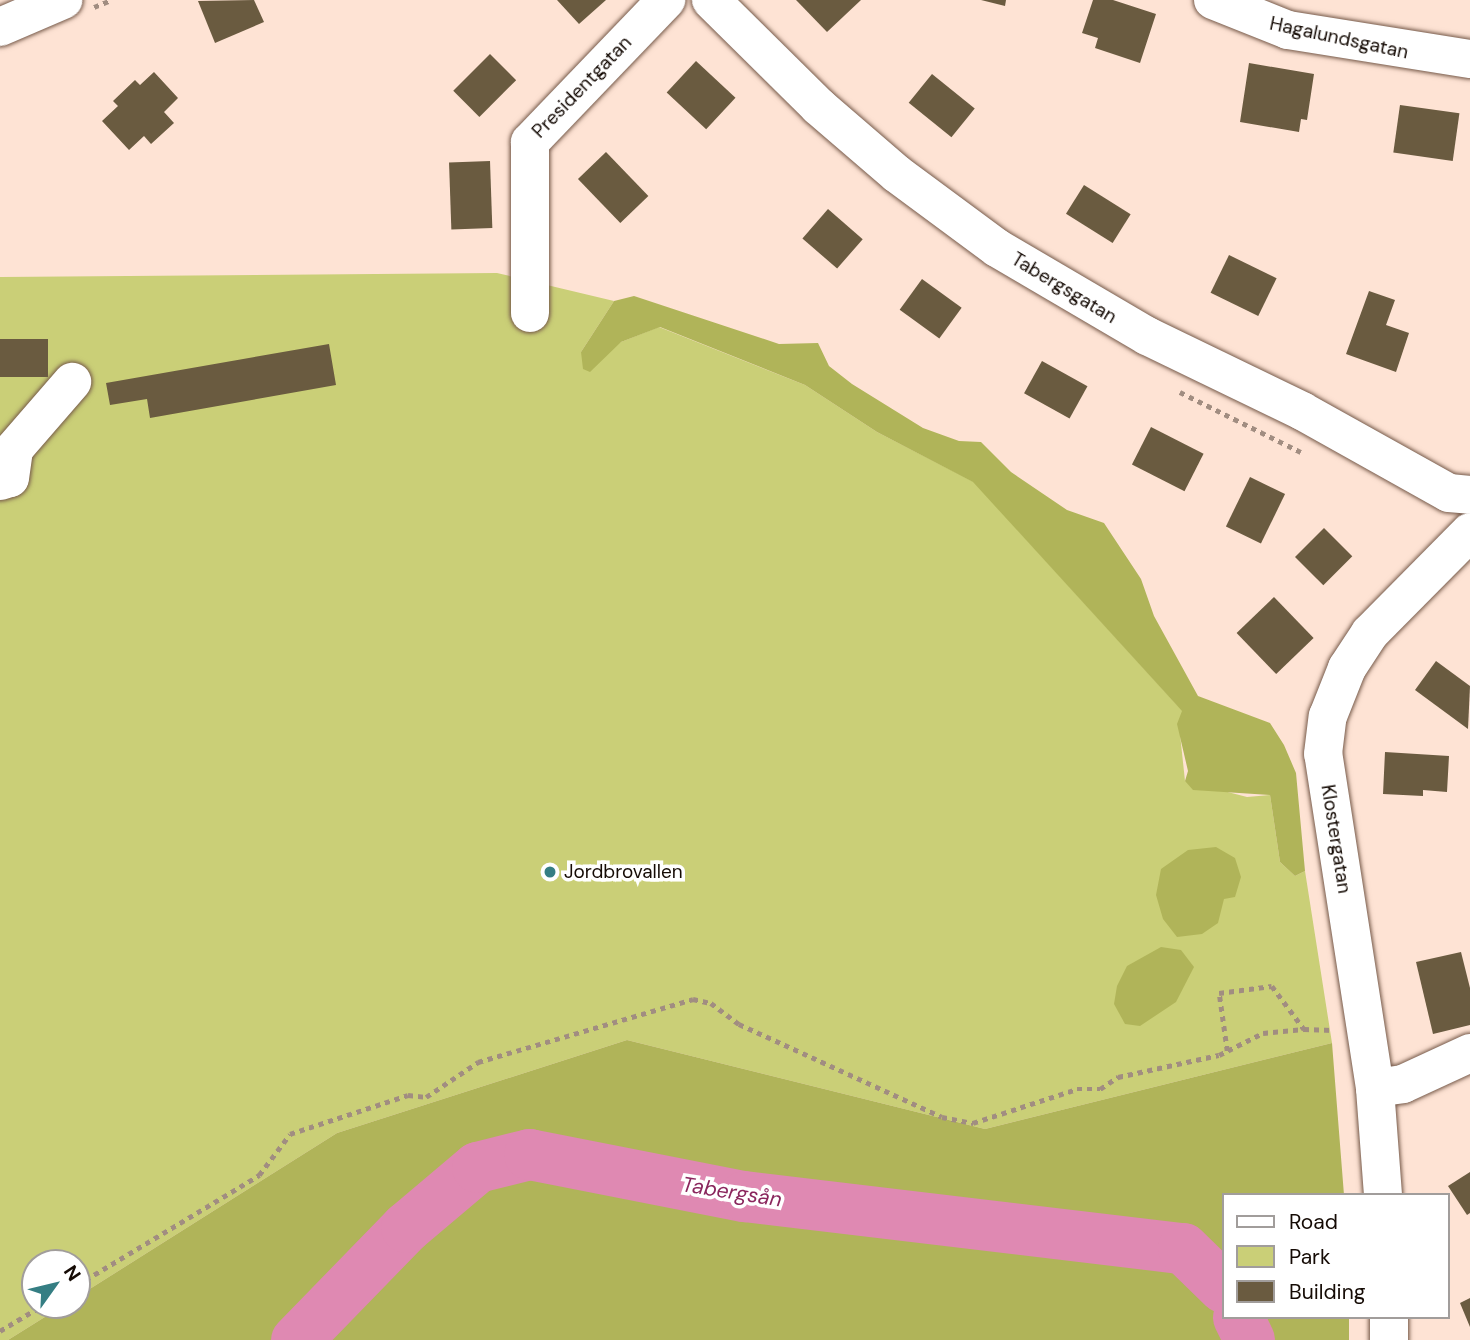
<!DOCTYPE html>
<meta charset="utf-8">
<style>
body{margin:0}
#map{position:relative;width:1470px;height:1340px;overflow:hidden;background:#fee3d4;font-family:"DM Sans",sans-serif}
div>[style]{position:absolute}
.green>*{inset:0;background:#cacf77}
.forest>*{inset:0;background:#b0b459}
.river>*{height:51px;margin:-25.5px;padding:0 25.5px;transform-origin:25.5px;border-radius:25.5px;background:#df89b2}
.building>*{inset:0;background:#6a5b40;transform-origin:0 0}
.path>*{height:4.5px;margin-top:-2.25px;transform-origin:0;background:repeating-linear-gradient(90deg,#a18d81 0 5px,transparent 0 10px)}
.roads{filter:drop-shadow(0 0 2px #765a4a) drop-shadow(0 0 2px #765a4a)}
.minor>*{height:38px;margin:-19px;padding:0 19px;transform-origin:19px;border-radius:19px;background:#fff}
.dots>*{width:19px;height:19px;translate:-50% -50%;box-sizing:border-box;border:4px solid #fff;border-radius:50%}
span{translate:-50% -50%;white-space:nowrap;text-align:center;line-height:1.15;-webkit-text-stroke:7px #fff;paint-order:stroke}
.street-label{font-size:19px;color:#150b05}
.poi-label{font-size:19px;color:#150b05}
.left{translate:0 -50%;text-align:left}
.water-label{font-size:21px;color:#8a265d;font-style:italic}
.legend{position:absolute;left:1222px;top:1193px;width:228px;height:126px;box-sizing:border-box;background:#fff;border:2px solid #a19d9b;margin:0;padding:9px 12px;list-style:none;font-size:21px;color:#150b05}
.legend li{display:flex;align-items:center;gap:14px;height:35px}
.legend b{width:35px;border:2px solid #a19d9b}
.north{position:absolute;left:21px;top:1249px;width:70px;height:70px;box-sizing:border-box;background:#fff;border:2px solid #a19d9b;border-radius:50%;rotate:56deg;font-size:19px;font-weight:700;line-height:28px;text-align:center;color:#150b05}
.north::after{content:'';display:block;margin:auto;width:24px;height:32px;background:#357e83;clip-path:polygon(50% 0,100% 100%,50% 72%,0 100%)}
</style>
<div id="map">
<div class="green">
<div style="clip-path:polygon(497px 273px,614px 301px,581px 352px,621px 342px,659px 327px,805px 385px,877px 432px,974px 482px,1177px 705px,1192px 714px,1180px 734px,1185px 781px,1247px 797px,1270px 795px,1280px 862px,1295px 876px,1305px 871px,1332px 1043px,985px 1129px,627px 1040px,337px 1133px,77px 1297px,77px 1263px,35px 1263px,35px 1305px,64px 1305px,8px 1340px,0 1340px,0 277px)"></div>
</div>
<div class="forest">
<div style="clip-path:polygon(634px 296px,779px 344px,818px 343px,829px 366px,852px 384px,923px 428px,959px 441px,981px 442px,1011px 472px,1067px 510px,1104px 523px,1141px 579px,1154px 616px,1198px 696px,1270px 723px,1284px 745px,1296px 773px,1305px 871px,1295px 876px,1280px 862px,1270px 795px,1193px 790px,1185px 781px,1188px 771px,1177px 724px,1182px 711px,973px 482px,877px 432px,805px 385px,660px 327px,621px 342px,590px 372px,583px 369px,581px 352px,614px 301px)"></div>
<div style="clip-path:polygon(1216px 847px,1235px 858px,1241px 877px,1235px 897px,1224px 899px,1218px 923px,1202px 934px,1177px 937px,1163px 919px,1156px 895px,1161px 869px,1188px 850px)"></div>
<div style="clip-path:polygon(1161px 947px,1181px 950px,1194px 967px,1176px 1002px,1140px 1026px,1125px 1024px,1114px 1004px,1117px 986px,1127px 966px)"></div>
<div style="clip-path:polygon(627px 1040px,985px 1129px,1332px 1043px,1344px 1195px,1223px 1195px,1223px 1317px,1349px 1317px,1349px 1340px,8px 1340px,64px 1305px,77px 1305px,77px 1297px,337px 1133px)"></div>
</div>
<div class="river">
<div style="left:1238px;top:1317px;width:25px;rotate:64deg"></div>
<div style="left:296px;top:1340px;width:158px;rotate:-45.8deg"></div>
<div style="left:406px;top:1227px;width:93px;rotate:-40.2deg"></div>
<div style="left:477px;top:1167px;width:54px;rotate:-14deg"></div>
<div style="left:529px;top:1154px;width:219px;rotate:11.1deg"></div>
<div style="left:744px;top:1196px;width:442px;rotate:6.8deg"></div>
<div style="left:1183px;top:1248px;width:56px;rotate:44.3deg"></div>
</div>
<div class="building">
<div style="clip-path:polygon(254px 0,264px 22px,215px 43px,198px 1px)"></div>
<div style="clip-path:polygon(557px 0,606px 0,579px 24px)"></div>
<div style="clip-path:polygon(796px 0,861px 0,827px 32px)"></div>
<div style="clip-path:polygon(981px 0,1006px 0,1005px 6px)"></div>
<div style="clip-path:polygon(1093px 0,1113px 0,1156px 14px,1140px 63px,1095px 48px,1098px 38px,1082px 33px)"></div>
<div style="left:490px;top:54px;width:37px;height:52px;rotate:45deg"></div>
<div style="left:696px;top:61px;width:54px;height:43px;rotate:43deg"></div>
<div style="clip-path:polygon(1249px 63px,1314px 74px,1307px 120px,1301px 119px,1299px 132px,1240px 122px)"></div>
<div style="clip-path:polygon(154px 72px,178px 98px,164px 112px,174px 123px,151px 144px,144px 136px,129px 150px,102px 121px,118px 106px,113px 101px,135px 80px,140px 85px)"></div>
<div style="left:932px;top:74px;width:55px;height:37px;rotate:39deg"></div>
<div style="left:1400px;top:105px;width:60px;height:48px;rotate:8deg"></div>
<div style="left:606px;top:152px;width:61px;height:39px;rotate:46deg"></div>
<div style="left:490px;top:161px;width:67px;height:41px;rotate:88deg"></div>
<div style="left:1084px;top:185px;width:55px;height:34px;rotate:32deg"></div>
<div style="left:828px;top:209px;width:46px;height:39px;rotate:41deg"></div>
<div style="left:1229px;top:255px;width:53px;height:42px;rotate:26deg"></div>
<div style="left:922px;top:279px;width:49px;height:38px;rotate:36deg"></div>
<div style="clip-path:polygon(1369px 291px,1395px 300px,1386px 325px,1409px 333px,1396px 372px,1346px 354px)"></div>
<div style="left:48px;top:339px;width:38px;height:48px;rotate:90deg"></div>
<div style="clip-path:polygon(329px 344px,336px 385px,150px 418px,147px 399px,110px 405px,106px 383px)"></div>
<div style="left:1042px;top:361px;width:52px;height:37px;rotate:29deg"></div>
<div style="left:1151px;top:427px;width:59px;height:42px;rotate:27deg"></div>
<div style="left:1250px;top:477px;width:39px;height:55px;rotate:26deg"></div>
<div style="left:1324px;top:528px;width:40px;height:41px;rotate:45deg"></div>
<div style="left:1274px;top:597px;width:57px;height:52px;rotate:46deg"></div>
<div style="clip-path:polygon(1436px 661px,1470px 686px,1468px 729px,1415px 690px)"></div>
<div style="clip-path:polygon(1385px 752px,1449px 756px,1447px 792px,1423px 790px,1423px 796px,1383px 794px)"></div>
<div style="clip-path:polygon(1461px 952px,1470px 988px,1470px 1025px,1433px 1034px,1416px 962px)"></div>
<div style="clip-path:polygon(1470px 1172px,1470px 1213px,1467px 1215px,1448px 1186px)"></div>
<div style="clip-path:polygon(1470px 1298px,1470px 1327px,1460px 1303px)"></div>
</div>
<div class="path">
<div style="left:94px;top:7px;width:18px;rotate:-22deg"></div>
<div style="left:1180px;top:392px;width:135px;rotate:26.4deg"></div>
<div style="left:1227px;top:1051px;width:59px;rotate:-97.9deg"></div>
<div style="left:1219px;top:993px;width:53px;rotate:-7.5deg"></div>
<div style="left:1272px;top:986px;width:54px;rotate:53.3deg"></div>
<div style="left:1304px;top:1029px;width:29px;rotate:2deg"></div>
<div style="left:77px;top:1285px;width:213px;rotate:-31.1deg"></div>
<div style="left:259px;top:1175px;width:51px;rotate:-52.9deg"></div>
<div style="left:290px;top:1134px;width:124px;rotate:-18.3deg"></div>
<div style="left:408px;top:1095px;width:18px;rotate:6deg"></div>
<div style="left:426px;top:1097px;width:63px;rotate:-33.9deg"></div>
<div style="left:478px;top:1062px;width:224px;rotate:-16.3deg"></div>
<div style="left:693px;top:999px;width:18px;rotate:13deg"></div>
<div style="left:711px;top:1003px;width:35px;rotate:37deg"></div>
<div style="left:739px;top:1024px;width:223px;rotate:24.6deg"></div>
<div style="left:942px;top:1117px;width:32px;rotate:11deg"></div>
<div style="left:973px;top:1123px;width:109px;rotate:-18.1deg"></div>
<div style="left:1077px;top:1089px;width:23px"></div>
<div style="left:1100px;top:1089px;width:22px;rotate:-34deg"></div>
<div style="left:1118px;top:1077px;width:103px;rotate:-12.3deg"></div>
<div style="left:1219px;top:1055px;width:49px;rotate:-26.6deg"></div>
<div style="left:1263px;top:1033px;width:41px;rotate:-5.6deg"></div>
<div style="left:0;top:1331px;width:50px;rotate:-31.2deg"></div>
</div>
<div class="roads">
<div class="minor">
<div style="left:711px;top:0;width:151px;rotate:44.7deg"></div>
<div style="left:818px;top:106px;width:104px;rotate:40.7deg"></div>
<div style="left:897px;top:174px;width:124px;rotate:36.5deg"></div>
<div style="left:997px;top:248px;width:174px;rotate:30.4deg"></div>
<div style="left:1147px;top:336px;width:172px;rotate:25.8deg"></div>
<div style="left:1302px;top:411px;width:168px;rotate:29.2deg"></div>
<div style="left:1449px;top:493px;width:21px;rotate:5deg"></div>
<div style="left:1213px;top:0;width:81px;rotate:21.8deg"></div>
<div style="left:1288px;top:30px;width:184px;rotate:9.1deg"></div>
<div style="left:0;top:27px;width:69px;rotate:-23.2deg"></div>
<div style="left:530px;top:313px;width:171px;rotate:-90deg"></div>
<div style="left:530px;top:142px;width:197px;rotate:-46.2deg"></div>
<div style="left:0;top:481px;width:10px;rotate:-17deg"></div>
<div style="left:10px;top:478px;width:29px;rotate:-82deg"></div>
<div style="left:14px;top:449px;width:89px;rotate:-49.1deg"></div>
<div style="left:1375px;top:1088px;width:28px;rotate:-8deg"></div>
<div style="left:1403px;top:1084px;width:74px;rotate:-24.8deg"></div>
<div style="left:1383px;top:1195px;width:107px;rotate:-94.3deg"></div>
<div style="left:1375px;top:1088px;width:338px;rotate:-98.8deg"></div>
<div style="left:1323px;top:754px;width:38px;rotate:-83deg"></div>
<div style="left:1328px;top:716px;width:52px;rotate:-68.4deg"></div>
<div style="left:1347px;top:668px;width:42px;rotate:-56.7deg"></div>
<div style="left:1370px;top:633px;width:142px;rotate:-45.3deg"></div>
<div style="left:1389px;top:1317px;width:23px;rotate:90deg"></div>
</div>
</div>
<div class="dots">
<div style="left:550px;top:872px;background:#357e83"></div>
</div>
<div class="street-label">
<span style="left:1339px;top:38px;rotate:12deg">Hagalundsgatan</span>
<span style="left:582px;top:87px;rotate:-46deg">Presidentgatan</span>
<span style="left:1064px;top:288px;rotate:31deg">Tabergsgatan</span>
<span style="left:1336px;top:839px;rotate:81deg">Klostergatan</span>
</div>
<div class="poi-label">
<span class="left" style="left:564px;top:872px">Jordbrovallen</span>
</div>
<div class="water-label">
<span style="left:732px;top:1192px;rotate:9deg">Tabergsån</span>
</div>
<ul class="legend">
<li><b style="height:9px;background:#fff"></b>Road</li>
<li><b style="height:19px;background:#cacf77"></b>Park</li>
<li><b style="height:19px;background:#6a5b40"></b>Building</li>
</ul>
<div class="north">N</div>
</div>
